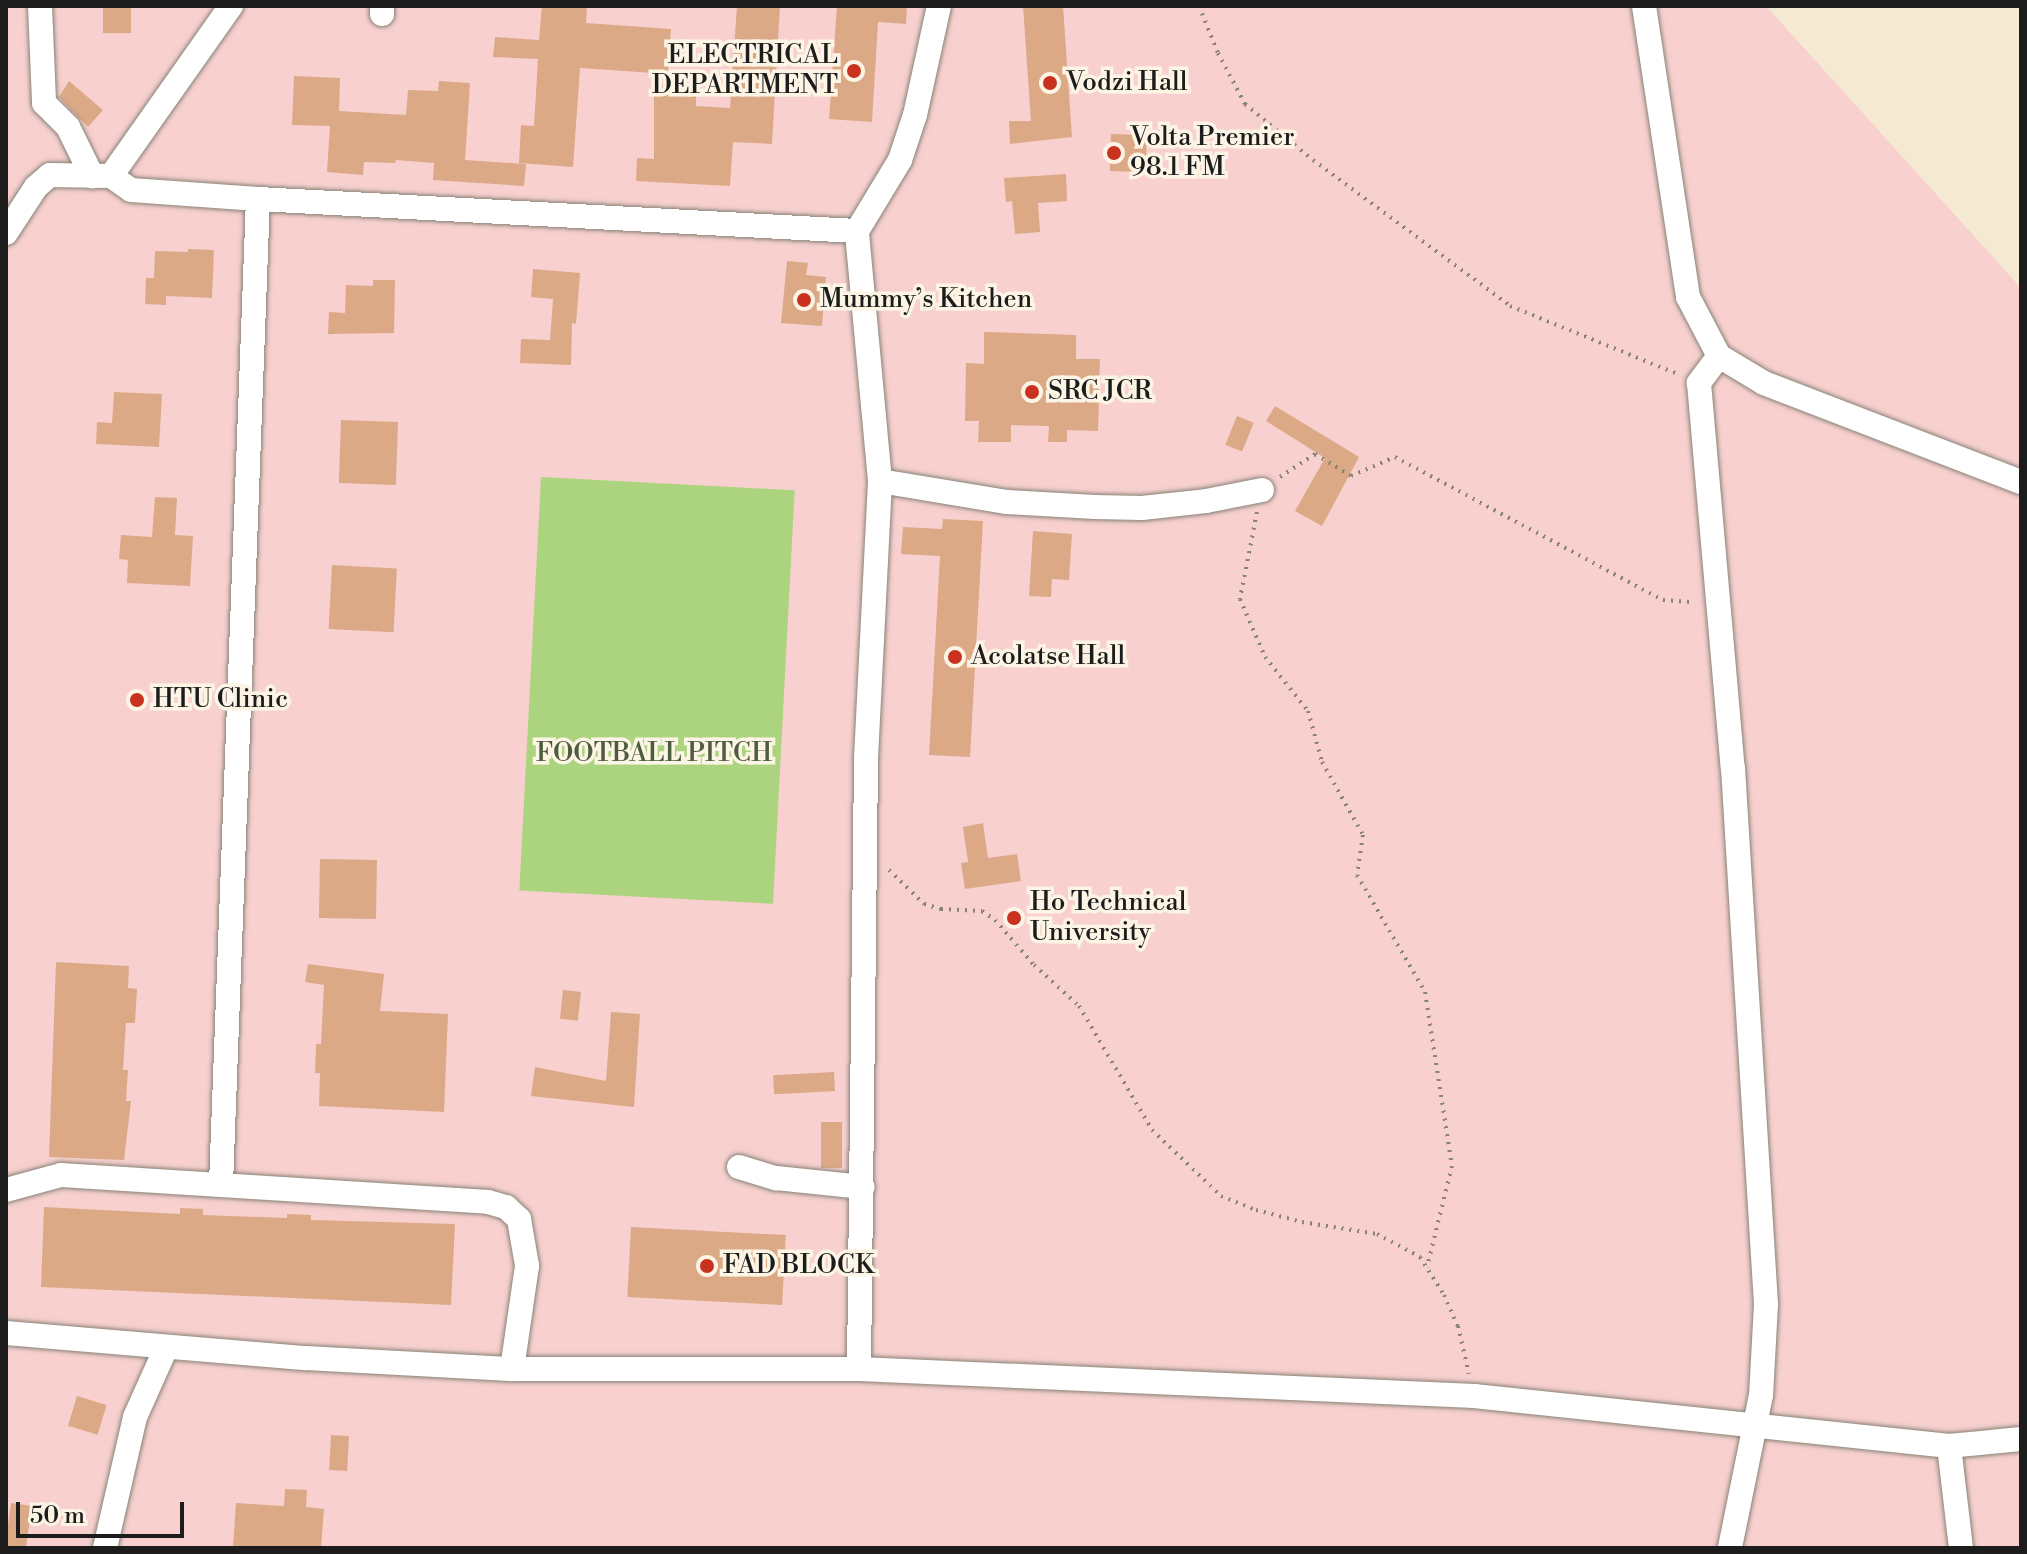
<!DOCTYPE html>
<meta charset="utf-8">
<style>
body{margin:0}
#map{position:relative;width:2027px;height:1554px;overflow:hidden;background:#f5ead1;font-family:"Libre Bodoni",serif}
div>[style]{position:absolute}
.built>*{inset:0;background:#f7d0cf}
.green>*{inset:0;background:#acd47e;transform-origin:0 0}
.building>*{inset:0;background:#dca987;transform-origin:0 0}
.path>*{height:4px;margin-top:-2px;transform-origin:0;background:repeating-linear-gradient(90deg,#888376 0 2px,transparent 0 8px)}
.roads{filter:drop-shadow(0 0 2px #888376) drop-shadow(0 0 2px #888376)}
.minor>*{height:24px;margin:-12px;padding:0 12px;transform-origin:12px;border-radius:12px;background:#fff}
.dots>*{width:22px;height:22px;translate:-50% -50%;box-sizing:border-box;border:4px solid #fcf5e5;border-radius:50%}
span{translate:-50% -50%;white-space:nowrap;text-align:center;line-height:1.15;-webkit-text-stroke:7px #fcf5e5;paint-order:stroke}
.poi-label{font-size:26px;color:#1c1c1c}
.right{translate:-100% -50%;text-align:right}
.left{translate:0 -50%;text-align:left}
.park-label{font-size:26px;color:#4e5c3e}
.frame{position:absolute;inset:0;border:8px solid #1c1c1c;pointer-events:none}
.scale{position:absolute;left:16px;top:1502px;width:168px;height:36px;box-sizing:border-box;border:4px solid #1c1c1c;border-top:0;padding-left:10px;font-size:24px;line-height:28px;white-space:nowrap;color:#1c1c1c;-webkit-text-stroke:6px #fcf5e5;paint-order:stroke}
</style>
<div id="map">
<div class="built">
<div style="clip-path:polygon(6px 6px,1766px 6px,2021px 288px,2021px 1548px,6px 1548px)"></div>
</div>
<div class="green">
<div style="left:541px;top:477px;width:254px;height:414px;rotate:3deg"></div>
</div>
<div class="building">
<div style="left:103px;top:6px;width:28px;height:27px"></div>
<div style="clip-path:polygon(542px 6px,587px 6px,586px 23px,671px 29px,668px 74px,580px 68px,573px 167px,519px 163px,521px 125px,534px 126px,538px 59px,493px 57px,495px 37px,539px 40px)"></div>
<div style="clip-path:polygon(737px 6px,780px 6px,772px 144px,733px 142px,730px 186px,636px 181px,637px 158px,654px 159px,654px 85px,696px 85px,696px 106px,730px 108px)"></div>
<div style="clip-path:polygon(837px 6px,907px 6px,906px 24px,878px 22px,872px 122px,829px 119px)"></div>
<div style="clip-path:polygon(1023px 6px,1063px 6px,1072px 137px,1010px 144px,1009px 121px,1031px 121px)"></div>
<div style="clip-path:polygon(294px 76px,340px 78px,339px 111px,406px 115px,408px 90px,438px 91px,439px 81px,470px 83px,465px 160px,526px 164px,524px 186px,433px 180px,434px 163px,396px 160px,395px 163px,364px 162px,363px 175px,327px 172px,330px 126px,292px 125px)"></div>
<div style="clip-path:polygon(69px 81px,103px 110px,88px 127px,59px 97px)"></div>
<div style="left:1111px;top:134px;width:36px;height:37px;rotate:2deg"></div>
<div style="clip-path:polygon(1066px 174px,1067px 201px,1038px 203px,1040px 232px,1015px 234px,1012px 201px,1006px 202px,1004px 178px)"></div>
<div style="clip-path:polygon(188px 249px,214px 250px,212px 298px,166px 296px,166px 305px,145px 304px,146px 278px,154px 278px,155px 251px,188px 252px)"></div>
<div style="clip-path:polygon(787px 261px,808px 263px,806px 275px,826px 277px,822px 326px,781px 323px)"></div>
<div style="clip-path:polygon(533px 269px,580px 273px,576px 324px,572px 323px,571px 365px,520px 363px,521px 339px,550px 340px,553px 299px,531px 297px)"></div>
<div style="clip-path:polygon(373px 280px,395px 280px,394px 333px,328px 334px,329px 312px,345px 313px,346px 285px,373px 286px)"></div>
<div style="clip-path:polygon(984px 332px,1076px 335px,1076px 359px,1100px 359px,1098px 431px,1067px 430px,1067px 442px,1048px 442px,1049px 426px,1011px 425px,1011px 442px,978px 442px,979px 421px,965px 421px,966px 363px,984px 364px)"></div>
<div style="clip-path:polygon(114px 392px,162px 394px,159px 447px,96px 444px,97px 422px,112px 423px)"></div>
<div style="clip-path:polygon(1275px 406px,1359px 457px,1322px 526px,1295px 511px,1325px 458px,1266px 421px)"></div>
<div style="left:1237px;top:416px;width:18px;height:31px;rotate:22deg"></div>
<div style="left:398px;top:422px;width:63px;height:57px;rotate:92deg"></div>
<div style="clip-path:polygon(155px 497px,177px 498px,175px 535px,193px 536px,190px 586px,127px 583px,128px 560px,119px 559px,121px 535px,152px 537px)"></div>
<div style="clip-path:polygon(943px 519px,983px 521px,970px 757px,929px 755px,940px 556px,901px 554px,903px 527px,942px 529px)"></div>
<div style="clip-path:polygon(1033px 531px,1072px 534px,1069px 580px,1052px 579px,1051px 597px,1029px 596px)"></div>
<div style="left:332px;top:565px;width:65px;height:64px;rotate:3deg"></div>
<div style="clip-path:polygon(983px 823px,988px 858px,1017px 854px,1021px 881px,965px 889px,961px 863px,968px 862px,963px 827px)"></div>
<div style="left:320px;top:859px;width:57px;height:59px;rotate:1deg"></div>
<div style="clip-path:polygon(56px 962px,129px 966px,128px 988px,137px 989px,135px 1023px,126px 1023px,123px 1070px,128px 1070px,126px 1101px,131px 1101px,124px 1160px,49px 1157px)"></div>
<div style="clip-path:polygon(308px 964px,384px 974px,380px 1011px,448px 1014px,444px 1112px,319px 1106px,320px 1073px,315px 1073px,316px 1044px,321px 1044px,324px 985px,305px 982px)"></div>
<div style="left:563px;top:990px;width:18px;height:29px;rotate:6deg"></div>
<div style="clip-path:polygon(611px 1012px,640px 1014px,634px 1107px,531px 1096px,535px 1067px,606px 1081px)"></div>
<div style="left:834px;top:1072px;width:19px;height:61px;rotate:87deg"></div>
<div style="left:821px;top:1122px;width:21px;height:46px"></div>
<div style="clip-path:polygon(44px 1207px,180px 1214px,180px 1208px,203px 1209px,203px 1215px,287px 1218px,287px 1214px,311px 1215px,311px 1220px,455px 1224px,451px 1305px,41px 1287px)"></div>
<div style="left:631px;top:1227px;width:155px;height:70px;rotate:3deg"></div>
<div style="left:77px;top:1396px;width:31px;height:31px;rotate:17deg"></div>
<div style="left:331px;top:1435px;width:18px;height:35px;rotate:3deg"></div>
<div style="clip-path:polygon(285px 1489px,307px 1490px,306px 1507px,324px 1509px,321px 1548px,233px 1548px,236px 1503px,284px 1506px)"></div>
<div style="left:11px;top:1503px;width:21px;height:45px;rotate:8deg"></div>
</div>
<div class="path">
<div style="left:1199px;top:6px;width:51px;rotate:68deg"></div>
<div style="left:1218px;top:53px;width:58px;rotate:62.1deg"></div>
<div style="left:1245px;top:104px;width:88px;rotate:39.5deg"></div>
<div style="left:1313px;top:160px;width:245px;rotate:36.5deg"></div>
<div style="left:1510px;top:306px;width:183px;rotate:22.1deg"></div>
<div style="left:1280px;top:477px;width:42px;rotate:-33.3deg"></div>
<div style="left:1315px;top:454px;width:42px;rotate:31.4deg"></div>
<div style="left:1351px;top:476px;width:48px;rotate:-23.4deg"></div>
<div style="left:1395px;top:457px;width:304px;rotate:28.1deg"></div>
<div style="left:1663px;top:600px;width:31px;rotate:4deg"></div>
<div style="left:1257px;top:512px;width:89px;rotate:101.1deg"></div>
<div style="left:1240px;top:599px;width:63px;rotate:66.7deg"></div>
<div style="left:1265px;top:657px;width:69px;rotate:51.5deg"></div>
<div style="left:1308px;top:711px;width:53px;rotate:74.6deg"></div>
<div style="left:1322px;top:762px;width:84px;rotate:60.7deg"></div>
<div style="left:1363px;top:835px;width:40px;rotate:98.5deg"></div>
<div style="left:1357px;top:875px;width:135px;rotate:59.8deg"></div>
<div style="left:1425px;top:992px;width:176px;rotate:81.2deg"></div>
<div style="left:1452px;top:1166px;width:104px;rotate:103.9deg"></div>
<div style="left:889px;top:870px;width:49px;rotate:44.2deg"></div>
<div style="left:924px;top:904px;width:18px;rotate:16deg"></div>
<div style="left:941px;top:909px;width:41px;rotate:2.8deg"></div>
<div style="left:982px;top:911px;width:16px;rotate:35deg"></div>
<div style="left:995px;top:920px;width:60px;rotate:49.1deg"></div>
<div style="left:1034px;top:965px;width:61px;rotate:42.3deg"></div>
<div style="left:1079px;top:1006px;width:144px;rotate:59.5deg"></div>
<div style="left:1152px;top:1130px;width:95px;rotate:43.7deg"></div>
<div style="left:1221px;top:1196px;width:38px;rotate:22deg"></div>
<div style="left:1256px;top:1210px;width:48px;rotate:14.6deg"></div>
<div style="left:1302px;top:1222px;width:76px;rotate:9.1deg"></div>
<div style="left:1377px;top:1234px;width:49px;rotate:28.1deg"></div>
<div style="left:1420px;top:1257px;width:45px;rotate:57.7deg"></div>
<div style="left:1444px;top:1295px;width:34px;rotate:66deg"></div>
<div style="left:1458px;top:1326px;width:49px;rotate:77.1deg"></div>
</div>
<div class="roads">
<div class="minor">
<div style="left:40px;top:6px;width:97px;rotate:87.6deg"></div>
<div style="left:44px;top:103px;width:34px;rotate:45deg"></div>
<div style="left:68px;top:127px;width:55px;rotate:63.9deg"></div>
<div style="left:1644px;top:6px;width:294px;rotate:81.4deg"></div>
<div style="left:1688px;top:297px;width:67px;rotate:62.3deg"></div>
<div style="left:1719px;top:356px;width:52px;rotate:31deg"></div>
<div style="left:1764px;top:383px;width:275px;rotate:21.1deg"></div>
<div style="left:382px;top:14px;width:8px;rotate:-90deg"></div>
<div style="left:111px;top:176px;width:208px;rotate:-54.8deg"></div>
<div style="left:6px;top:233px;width:55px;rotate:-56.9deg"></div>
<div style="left:36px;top:187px;width:18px;rotate:-41deg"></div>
<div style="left:50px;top:175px;width:61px;rotate:0.9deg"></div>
<div style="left:111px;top:176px;width:24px;rotate:35deg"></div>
<div style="left:131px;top:190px;width:127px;rotate:4.1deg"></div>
<div style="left:258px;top:199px;width:600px;rotate:3.06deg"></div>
<div style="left:1719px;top:356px;width:34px;rotate:127deg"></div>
<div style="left:1699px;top:383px;width:386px;rotate:85deg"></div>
<div style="left:1733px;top:768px;width:537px;rotate:86.48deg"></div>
<div style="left:1766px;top:1304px;width:91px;rotate:93.1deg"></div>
<div style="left:1761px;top:1395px;width:156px;rotate:101.5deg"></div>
<div style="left:880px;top:481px;width:129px;rotate:9.4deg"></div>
<div style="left:1007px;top:502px;width:88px;rotate:3.3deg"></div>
<div style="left:1095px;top:507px;width:47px;rotate:1.2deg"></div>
<div style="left:1142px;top:508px;width:64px;rotate:-6.2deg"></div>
<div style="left:1206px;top:501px;width:57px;rotate:-11.1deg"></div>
<div style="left:739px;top:1167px;width:39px;rotate:17deg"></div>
<div style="left:776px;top:1178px;width:87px;rotate:5.9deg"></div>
<div style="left:221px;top:1184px;width:986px;rotate:-87.85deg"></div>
<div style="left:6px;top:1190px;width:57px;rotate:-15.3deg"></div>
<div style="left:61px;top:1175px;width:428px;rotate:3.6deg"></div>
<div style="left:488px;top:1202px;width:19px;rotate:16deg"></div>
<div style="left:506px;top:1207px;width:18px;rotate:43deg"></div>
<div style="left:519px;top:1219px;width:48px;rotate:80.3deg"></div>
<div style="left:527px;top:1266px;width:104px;rotate:98.3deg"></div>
<div style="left:6px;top:1333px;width:301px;rotate:4.8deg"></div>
<div style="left:306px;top:1358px;width:206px;rotate:3.1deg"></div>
<div style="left:512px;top:1369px;width:347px"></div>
<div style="left:859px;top:1369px;width:616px;rotate:2.51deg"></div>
<div style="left:1474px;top:1396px;width:478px;rotate:6deg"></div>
<div style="left:1949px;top:1446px;width:72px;rotate:-5.6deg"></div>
<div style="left:859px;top:1369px;width:611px;rotate:-89.34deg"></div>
<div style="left:866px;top:758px;width:277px;rotate:-87.1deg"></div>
<div style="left:880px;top:481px;width:251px;rotate:-95.3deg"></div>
<div style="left:857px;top:231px;width:83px;rotate:-58.8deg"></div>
<div style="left:900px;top:160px;width:47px;rotate:-71.6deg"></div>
<div style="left:915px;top:115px;width:112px;rotate:-77.6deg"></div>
<div style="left:1949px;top:1446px;width:103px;rotate:83.3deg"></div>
<div style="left:105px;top:1548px;width:134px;rotate:-77.1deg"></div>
<div style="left:135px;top:1417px;width:76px;rotate:-65.8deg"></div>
</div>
</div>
<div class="dots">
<div style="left:854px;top:71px;background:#c8321e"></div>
<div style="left:1050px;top:83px;background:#c8321e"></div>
<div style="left:1114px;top:153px;background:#c8321e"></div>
<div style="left:804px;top:300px;background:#c8321e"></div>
<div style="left:1032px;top:392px;background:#c8321e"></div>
<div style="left:955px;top:657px;background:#c8321e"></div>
<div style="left:137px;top:700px;background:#c8321e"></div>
<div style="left:1014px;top:918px;background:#c8321e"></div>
<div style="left:707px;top:1266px;background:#c8321e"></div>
</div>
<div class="poi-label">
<span class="right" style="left:838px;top:71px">ELECTRICAL<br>DEPARTMENT</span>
<span class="left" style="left:1066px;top:83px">Vodzi Hall</span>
<span class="left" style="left:1130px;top:153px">Volta Premier<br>98.1 FM</span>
<span class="left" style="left:820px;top:300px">Mummy’s Kitchen</span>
<span class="left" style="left:1048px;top:392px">SRC JCR</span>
<span class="left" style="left:971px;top:657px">Acolatse Hall</span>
<span class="left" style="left:153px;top:700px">HTU Clinic</span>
<span class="left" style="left:1030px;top:918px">Ho Technical<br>University</span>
<span class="left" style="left:723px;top:1266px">FAD BLOCK</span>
</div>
<div class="park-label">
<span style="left:654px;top:754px">FOOTBALL PITCH</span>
</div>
<div class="frame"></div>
<div class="scale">50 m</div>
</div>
